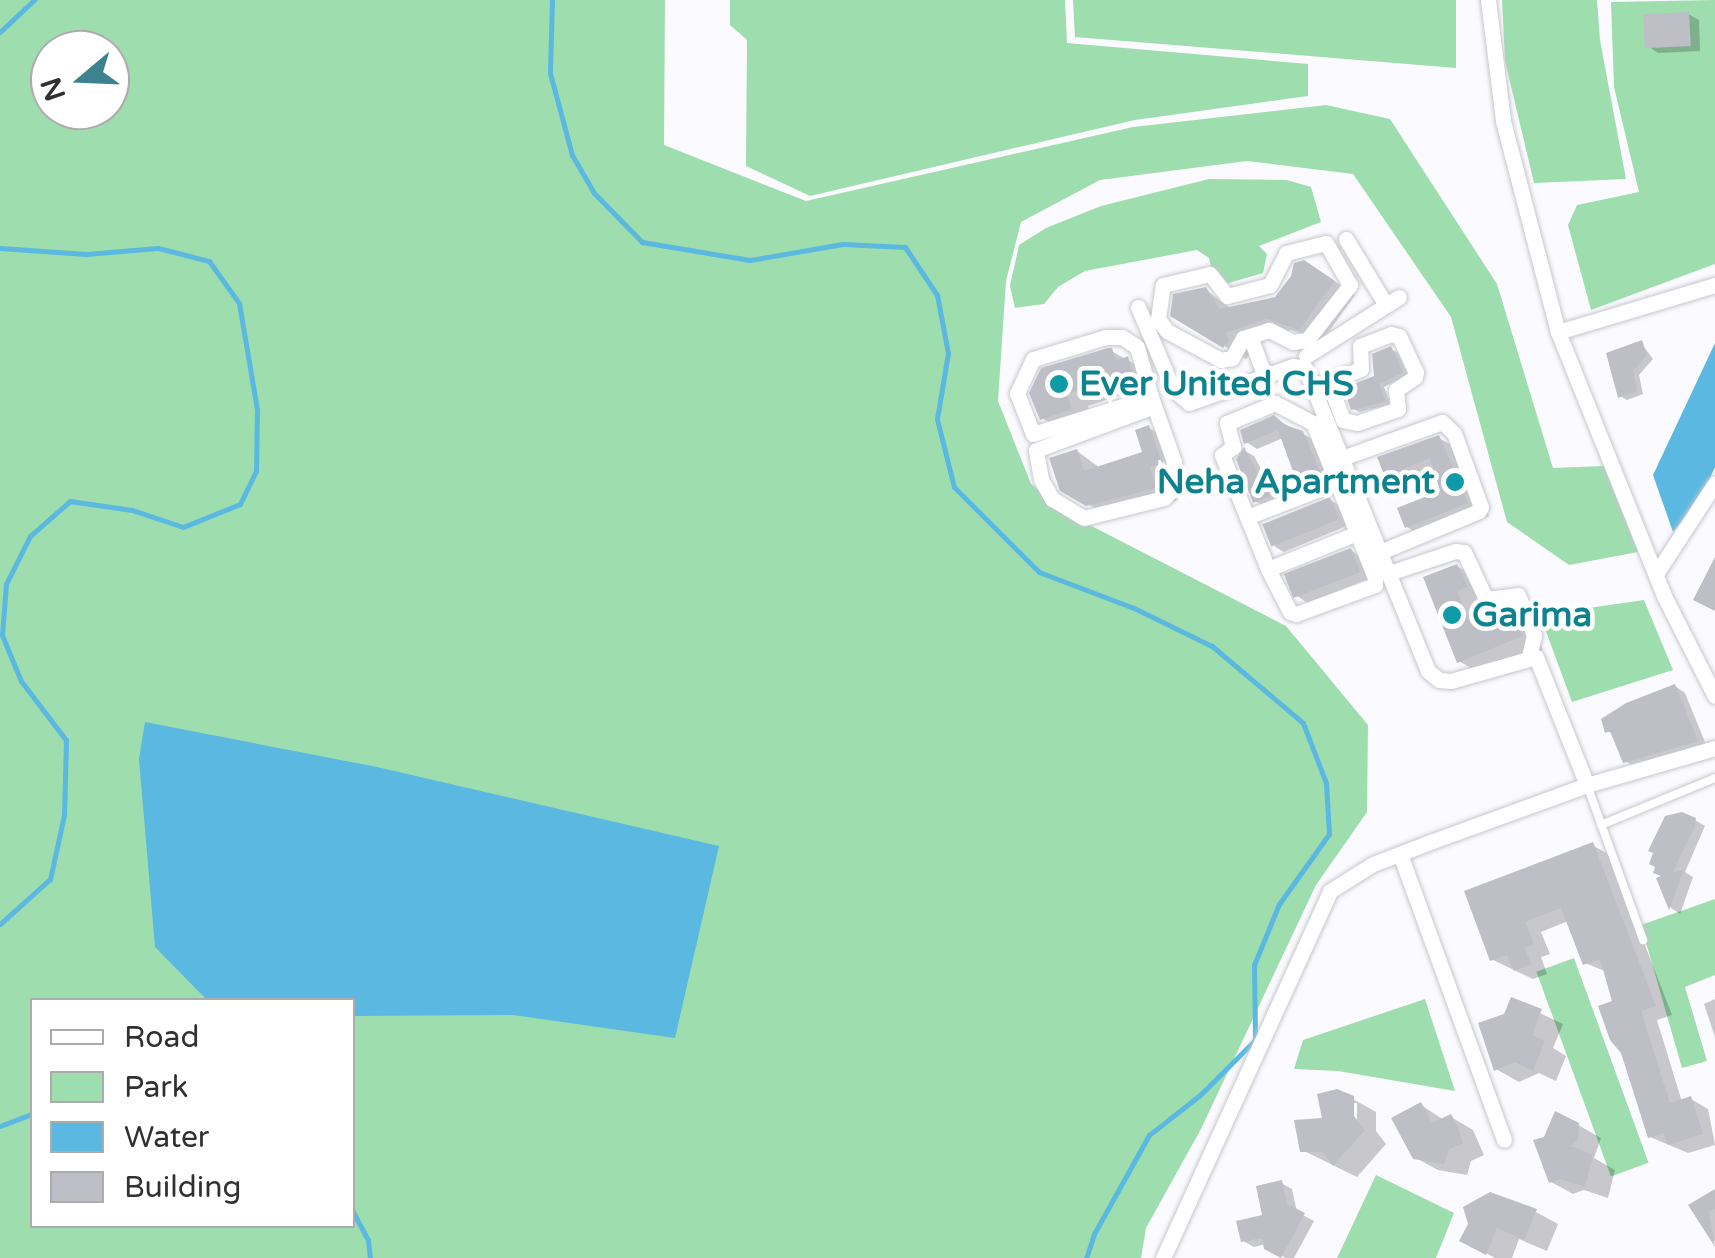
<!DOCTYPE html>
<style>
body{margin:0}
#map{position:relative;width:1715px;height:1258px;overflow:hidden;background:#fbfbff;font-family:"Varela Round",sans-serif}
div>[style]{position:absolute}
.green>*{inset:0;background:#9eddae;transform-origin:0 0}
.water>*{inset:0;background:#5bb8e0}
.shadow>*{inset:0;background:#0003}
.stream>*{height:5px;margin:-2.5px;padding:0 2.5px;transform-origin:2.5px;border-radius:2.5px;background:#5bb8e0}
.building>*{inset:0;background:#bdbec6;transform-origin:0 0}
.roads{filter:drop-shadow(0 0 2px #c6c7cf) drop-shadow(0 0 2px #c6c7cf)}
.service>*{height:8px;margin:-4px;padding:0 4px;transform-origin:4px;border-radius:4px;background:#fff}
.minor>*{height:15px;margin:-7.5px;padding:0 7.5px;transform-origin:7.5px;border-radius:7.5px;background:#fff}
.dots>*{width:28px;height:28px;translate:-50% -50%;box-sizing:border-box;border:5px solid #fff;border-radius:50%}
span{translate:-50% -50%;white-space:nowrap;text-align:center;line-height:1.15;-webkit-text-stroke:9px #fff;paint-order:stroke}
.culture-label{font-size:35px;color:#0d838f;font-weight:700}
.left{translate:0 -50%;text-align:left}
.right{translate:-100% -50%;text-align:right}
.legend{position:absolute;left:30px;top:998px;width:325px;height:230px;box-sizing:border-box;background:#fff;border:2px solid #acacad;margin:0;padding:12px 18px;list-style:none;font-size:30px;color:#303033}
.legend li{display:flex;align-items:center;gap:20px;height:50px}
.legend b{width:50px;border:2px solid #acacad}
.north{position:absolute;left:30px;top:30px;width:100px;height:100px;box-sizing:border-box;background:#fff;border:2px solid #acacad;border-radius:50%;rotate:251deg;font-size:28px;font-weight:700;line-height:40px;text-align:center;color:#303033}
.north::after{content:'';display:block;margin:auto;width:35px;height:45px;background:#3d838f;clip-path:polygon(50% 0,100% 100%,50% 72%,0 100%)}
</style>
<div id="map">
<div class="green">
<div style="clip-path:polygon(evenodd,0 0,665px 0,664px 145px,806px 201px,1133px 127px,1326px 105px,1390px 119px,1497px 284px,1553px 468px,1604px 466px,1638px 552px,1569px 565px,1507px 522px,1451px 317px,1353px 174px,1247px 161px,1100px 180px,1021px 222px,1006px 281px,998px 401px,1031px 484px,1076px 518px,1286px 626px,1368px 725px,1367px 812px,1316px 885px,1201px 1129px,1146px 1228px,1141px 1258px,0 1258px,0 0,50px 50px,110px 50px,110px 110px,50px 110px,50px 50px,0 0,32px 1000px,352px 1000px,352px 1226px,32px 1226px,32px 1000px)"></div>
<div style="clip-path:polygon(730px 0,1065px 0,1067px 43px,1308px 64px,1308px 96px,1135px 120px,810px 196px,746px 166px,747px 40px,730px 25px)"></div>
<div style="clip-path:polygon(1073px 0,1456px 0,1456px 68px,1075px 37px)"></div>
<div style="clip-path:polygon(1502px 0,1597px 0,1600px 40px,1626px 179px,1534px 183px,1505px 61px)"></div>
<div style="clip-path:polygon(1715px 0,1715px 264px,1591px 310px,1568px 225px,1577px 205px,1639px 192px,1614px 87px,1611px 2px)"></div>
<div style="clip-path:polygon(1209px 179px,1287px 180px,1311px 187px,1321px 222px,1259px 246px,1267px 254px,1263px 273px,1215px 287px,1209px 258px,1197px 250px,1085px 271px,1058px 287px,1044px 304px,1015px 308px,1010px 286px,1019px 245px,1046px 228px,1101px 206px)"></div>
<div style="clip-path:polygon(1644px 600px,1673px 670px,1572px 702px,1540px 615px)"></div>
<div style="clip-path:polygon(1715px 899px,1715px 975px,1685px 987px,1707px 1061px,1682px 1068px,1641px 925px)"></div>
<div style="left:1574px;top:958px;width:218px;height:40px;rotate:70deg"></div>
<div style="clip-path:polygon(1425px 999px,1455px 1091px,1338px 1071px,1294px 1069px,1303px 1040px)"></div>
<div style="clip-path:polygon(1376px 1175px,1454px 1213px,1436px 1258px,1337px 1258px)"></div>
</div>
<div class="water">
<div style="clip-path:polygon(1715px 343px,1715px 467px,1702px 496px,1673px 532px,1653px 475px)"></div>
<div style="clip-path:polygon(145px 722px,377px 767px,719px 846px,675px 1038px,513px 1015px,353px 1016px,352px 1000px,207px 1000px,155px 947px,139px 759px)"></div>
</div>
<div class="shadow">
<div style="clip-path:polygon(1688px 14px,1699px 20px,1700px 51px,1658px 53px,1648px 46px)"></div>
<div style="clip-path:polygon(1327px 276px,1355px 295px,1322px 341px,1291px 330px,1246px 345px,1250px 354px,1246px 359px,1172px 315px,1205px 289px,1232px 309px,1277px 299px)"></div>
<div style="clip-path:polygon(1641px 343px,1653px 359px,1639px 375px,1643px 394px,1627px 400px,1620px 396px)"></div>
<div style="clip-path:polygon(1391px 349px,1398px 353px,1408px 375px,1384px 387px,1391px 404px,1360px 412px,1353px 409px)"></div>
<div style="clip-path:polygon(1111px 351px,1150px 372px,1136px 406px,1118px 396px,1088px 406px,1092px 421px,1064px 431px,1042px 418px)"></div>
<div style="clip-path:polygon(1274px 418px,1314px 440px,1331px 482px,1311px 490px,1300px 484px,1283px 438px,1257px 449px,1246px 442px)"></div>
<div style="clip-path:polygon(1149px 428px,1171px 440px,1182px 471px,1163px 461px,1163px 467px,1180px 476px,1171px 480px,1177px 500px,1110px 517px,1062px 489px,1077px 451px,1100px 468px,1145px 453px)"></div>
<div style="clip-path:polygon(1439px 438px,1462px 451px,1489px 516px,1430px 540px,1407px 527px,1443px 492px,1438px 476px,1409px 489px,1387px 476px)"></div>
<div style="clip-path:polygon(1245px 451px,1254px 456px,1279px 502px,1266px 507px,1255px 501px)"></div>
<div style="clip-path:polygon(1330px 500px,1341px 506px,1349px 525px,1284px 552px,1274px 546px)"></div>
<div style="clip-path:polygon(1351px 550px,1361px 557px,1370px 578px,1308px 603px,1297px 596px)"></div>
<div style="clip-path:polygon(1457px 566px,1479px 579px,1489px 599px,1478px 604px,1484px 621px,1511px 611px,1533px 624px,1543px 650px,1481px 674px,1459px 661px,1427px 578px)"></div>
<div style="clip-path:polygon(1675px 686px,1685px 693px,1707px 747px,1636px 767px,1625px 761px,1615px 735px,1607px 731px)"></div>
<div style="clip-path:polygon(1695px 820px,1705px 826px,1685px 872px,1693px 877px,1680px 914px,1671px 908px,1659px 880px,1666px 877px,1658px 867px)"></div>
<div style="clip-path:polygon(1592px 845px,1610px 855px,1672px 1015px,1657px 1020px,1682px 1102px,1691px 1099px,1708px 1109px,1715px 1145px,1688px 1153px,1650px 1137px,1607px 972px,1585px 963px,1568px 921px,1541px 932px,1550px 954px,1541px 957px,1547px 974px,1533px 979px,1493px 960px,1467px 893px)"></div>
<div style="clip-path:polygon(1715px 999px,1715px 1037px,1704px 1004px)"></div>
<div style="clip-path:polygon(1512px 1000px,1563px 1024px,1553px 1048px,1566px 1056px,1556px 1081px,1539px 1073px,1519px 1082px,1496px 1069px)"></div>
<div style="clip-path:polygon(evenodd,1353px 1099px,1376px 1112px,1376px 1131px,1386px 1144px,1357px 1177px,1302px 1150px,1325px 1120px,1353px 1099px,1352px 1103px,1357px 1103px,1357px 1129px,1352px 1129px,1352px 1103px)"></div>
<div style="clip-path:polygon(1421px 1105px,1444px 1120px,1451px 1117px,1473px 1130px,1484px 1155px,1471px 1161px,1467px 1175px,1438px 1170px,1414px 1157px)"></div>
<div style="clip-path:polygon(1578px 1125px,1601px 1138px,1594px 1158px,1615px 1170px,1608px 1198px,1584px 1190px,1573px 1194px,1551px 1182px)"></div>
<div style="clip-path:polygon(1281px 1183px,1292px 1189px,1297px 1212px,1314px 1221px,1294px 1258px,1285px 1258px,1266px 1244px,1254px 1247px,1243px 1241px,1265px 1217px)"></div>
<div style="clip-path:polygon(1715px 1192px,1715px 1242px,1692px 1206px)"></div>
<div style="clip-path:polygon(1536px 1212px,1558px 1224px,1547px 1251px,1519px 1239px,1512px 1258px,1495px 1258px,1463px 1240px)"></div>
</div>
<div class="stream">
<div style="left:552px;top:0;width:73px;rotate:91.6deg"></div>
<div style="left:550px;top:73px;width:85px;rotate:75deg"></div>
<div style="left:572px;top:155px;width:44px;rotate:59.9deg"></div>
<div style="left:594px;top:193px;width:69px;rotate:45.6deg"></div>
<div style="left:642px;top:242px;width:109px;rotate:9.5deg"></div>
<div style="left:750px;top:260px;width:94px;rotate:-9.8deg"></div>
<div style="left:843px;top:244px;width:62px;rotate:2.8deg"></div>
<div style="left:905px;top:247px;width:58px;rotate:56.3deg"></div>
<div style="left:937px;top:295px;width:59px;rotate:79.3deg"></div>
<div style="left:948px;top:353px;width:67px;rotate:99.5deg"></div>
<div style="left:937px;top:419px;width:70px;rotate:76deg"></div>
<div style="left:954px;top:487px;width:120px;rotate:45deg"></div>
<div style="left:1039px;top:572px;width:102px;rotate:20.8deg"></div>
<div style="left:1134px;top:608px;width:87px;rotate:26deg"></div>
<div style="left:1212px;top:646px;width:119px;rotate:40.2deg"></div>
<div style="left:1303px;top:723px;width:64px;rotate:69deg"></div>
<div style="left:1326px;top:783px;width:51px;rotate:86.6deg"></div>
<div style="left:1329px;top:834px;width:86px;rotate:125.5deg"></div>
<div style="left:1279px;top:904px;width:66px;rotate:112.3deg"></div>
<div style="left:1254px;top:965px;width:75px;rotate:89.2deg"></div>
<div style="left:1255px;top:1040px;width:78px;rotate:135deg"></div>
<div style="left:1200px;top:1095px;width:65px;rotate:141.9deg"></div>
<div style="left:1149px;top:1135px;width:113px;rotate:119.1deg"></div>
<div style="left:1094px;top:1234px;width:25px;rotate:108deg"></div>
<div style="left:0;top:32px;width:47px;rotate:-43.3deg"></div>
<div style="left:0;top:248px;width:86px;rotate:4deg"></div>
<div style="left:86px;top:254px;width:72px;rotate:-4.8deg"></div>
<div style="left:158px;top:248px;width:53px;rotate:14.3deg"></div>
<div style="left:209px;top:261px;width:52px;rotate:54.5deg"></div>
<div style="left:239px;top:303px;width:108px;rotate:80.4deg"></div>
<div style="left:257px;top:409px;width:62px;rotate:90.9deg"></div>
<div style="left:256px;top:471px;width:37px;rotate:116deg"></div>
<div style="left:240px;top:504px;width:61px;rotate:158deg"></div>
<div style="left:183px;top:527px;width:54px;rotate:-161.6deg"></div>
<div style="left:132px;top:510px;width:63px;rotate:-171.7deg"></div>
<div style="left:70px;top:501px;width:53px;rotate:138.8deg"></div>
<div style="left:30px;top:536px;width:54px;rotate:116.6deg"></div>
<div style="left:6px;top:584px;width:51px;rotate:94.5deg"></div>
<div style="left:2px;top:635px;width:50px;rotate:67.6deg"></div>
<div style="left:21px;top:681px;width:74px;rotate:52.7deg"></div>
<div style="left:66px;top:740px;width:75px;rotate:91.5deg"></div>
<div style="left:64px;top:815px;width:66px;rotate:102.3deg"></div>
<div style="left:50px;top:879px;width:67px;rotate:138deg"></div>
<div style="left:0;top:1126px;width:34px;rotate:-21deg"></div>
<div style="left:352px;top:1210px;width:34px;rotate:62deg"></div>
<div style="left:368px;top:1240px;width:18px;rotate:84deg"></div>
</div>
<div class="building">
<div style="left:1689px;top:12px;width:34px;height:46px;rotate:87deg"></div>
<div style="clip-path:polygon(1304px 260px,1335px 281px,1299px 330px,1266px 319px,1225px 333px,1229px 340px,1223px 348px,1170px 316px,1173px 294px,1206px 287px,1219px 309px,1275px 297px,1291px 276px,1294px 263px)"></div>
<div style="clip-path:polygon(1642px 340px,1647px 355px,1633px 371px,1637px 391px,1618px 398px,1606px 353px)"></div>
<div style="clip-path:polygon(1391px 346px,1403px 372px,1379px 384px,1386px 401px,1351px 410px,1343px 388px,1374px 376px,1372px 354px)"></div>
<div style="clip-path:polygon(1108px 348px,1112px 348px,1116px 361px,1128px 356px,1137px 390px,1112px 395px,1107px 381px,1067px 394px,1072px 409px,1040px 420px,1029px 393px,1041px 368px)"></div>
<div style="clip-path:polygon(1274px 415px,1285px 425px,1303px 431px,1322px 476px,1298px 485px,1278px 430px,1244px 444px,1240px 430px)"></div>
<div style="clip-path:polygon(1149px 425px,1162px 463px,1150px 467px,1156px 488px,1086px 506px,1060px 491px,1049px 458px,1077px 449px,1084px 471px,1142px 452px,1135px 430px)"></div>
<div style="clip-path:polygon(1439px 435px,1468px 503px,1405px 528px,1397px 508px,1440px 491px,1430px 458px,1385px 477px,1377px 457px)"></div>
<div style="clip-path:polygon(1244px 447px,1270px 496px,1253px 503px,1236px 459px)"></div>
<div style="left:1330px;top:497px;width:24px;height:73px;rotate:68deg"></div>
<div style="left:1351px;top:548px;width:26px;height:72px;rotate:69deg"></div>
<div style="clip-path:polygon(1715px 557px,1715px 611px,1693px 600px)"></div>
<div style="clip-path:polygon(1457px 564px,1468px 587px,1457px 591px,1470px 624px,1511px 608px,1522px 636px,1457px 663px,1423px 577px)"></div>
<div style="clip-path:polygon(1675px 684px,1698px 741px,1623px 763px,1610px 731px,1605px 733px,1601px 719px,1626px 703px)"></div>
<div style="clip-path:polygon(1682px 812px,1696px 818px,1695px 826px,1672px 873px,1684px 869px,1669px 910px,1656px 878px,1661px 876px,1653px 873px,1655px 867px,1649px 864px,1653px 853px,1648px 851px,1665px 816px)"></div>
<div style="clip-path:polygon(1593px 842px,1656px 1006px,1641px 1011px,1670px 1103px,1691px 1096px,1703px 1134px,1668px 1145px,1664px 1133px,1648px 1138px,1621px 1053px,1610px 1040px,1598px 1006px,1612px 1001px,1600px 959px,1583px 965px,1561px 908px,1525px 922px,1534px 944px,1525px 948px,1531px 964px,1514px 971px,1507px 955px,1490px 961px,1464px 891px)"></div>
<div style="clip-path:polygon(1511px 997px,1542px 1009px,1532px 1035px,1545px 1041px,1533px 1071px,1515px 1062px,1494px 1071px,1478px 1023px,1504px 1014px)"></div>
<div style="clip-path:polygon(1337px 1089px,1354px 1096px,1354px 1116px,1365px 1130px,1333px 1166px,1323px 1152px,1300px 1152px,1294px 1120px,1322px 1118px,1317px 1094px)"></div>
<div style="clip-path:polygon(1421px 1102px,1432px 1123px,1451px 1114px,1457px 1125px,1463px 1143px,1449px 1149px,1444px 1164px,1413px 1159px,1391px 1118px)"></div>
<div style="clip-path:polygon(1555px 1111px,1579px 1123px,1578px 1140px,1571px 1146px,1593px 1155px,1585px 1187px,1560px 1179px,1549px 1183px,1533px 1140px,1544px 1137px)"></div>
<div style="clip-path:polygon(1282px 1180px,1287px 1204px,1305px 1213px,1281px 1258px,1264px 1249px,1262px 1238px,1241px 1242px,1236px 1221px,1262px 1215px,1256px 1186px)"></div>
<div style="clip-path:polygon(1715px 1189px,1715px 1209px,1709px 1212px,1715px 1247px,1688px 1205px)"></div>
<div style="clip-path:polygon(1490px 1192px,1537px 1209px,1524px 1240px,1497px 1228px,1486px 1255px,1459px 1241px,1468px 1224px,1463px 1207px)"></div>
</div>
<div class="roads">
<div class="service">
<div style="left:1587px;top:785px;width:165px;rotate:70.1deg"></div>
<div style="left:1601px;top:825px;width:123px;rotate:-22.4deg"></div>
</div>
<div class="minor">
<div style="left:1488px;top:0;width:122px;rotate:82.9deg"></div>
<div style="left:1503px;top:121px;width:218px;rotate:75.4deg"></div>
<div style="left:1558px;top:332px;width:284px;rotate:68.1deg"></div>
<div style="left:1664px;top:596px;width:112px;rotate:63deg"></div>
<div style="left:1346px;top:239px;width:77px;rotate:58.8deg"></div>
<div style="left:1326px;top:243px;width:48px;rotate:60.3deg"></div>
<div style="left:1350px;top:285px;width:70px;rotate:128deg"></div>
<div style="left:1307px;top:340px;width:14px;rotate:172deg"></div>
<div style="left:1293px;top:342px;width:27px;rotate:-153deg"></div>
<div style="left:1269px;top:330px;width:27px;rotate:163deg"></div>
<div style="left:1243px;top:338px;width:23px;rotate:119deg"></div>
<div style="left:1232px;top:358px;width:11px;rotate:170deg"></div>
<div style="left:1221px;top:360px;width:61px;rotate:-151.8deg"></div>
<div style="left:1167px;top:331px;width:15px;rotate:-127deg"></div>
<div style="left:1158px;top:319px;width:34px;rotate:-82deg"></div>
<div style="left:1163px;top:285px;width:48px;rotate:-13.2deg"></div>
<div style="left:1210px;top:274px;width:28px;rotate:52deg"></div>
<div style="left:1227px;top:296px;width:44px;rotate:-14.3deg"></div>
<div style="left:1270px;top:285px;width:36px;rotate:-63deg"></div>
<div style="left:1286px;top:253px;width:41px;rotate:-14deg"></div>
<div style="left:1138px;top:307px;width:89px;rotate:66.9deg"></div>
<div style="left:1173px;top:389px;width:21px;rotate:41deg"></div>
<div style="left:1189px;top:403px;width:110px;rotate:-19.6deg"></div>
<div style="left:1293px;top:366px;width:12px;rotate:9deg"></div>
<div style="left:1305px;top:368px;width:327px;rotate:67.9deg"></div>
<div style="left:1428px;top:671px;width:14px;rotate:39deg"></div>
<div style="left:1439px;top:680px;width:12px;rotate:5deg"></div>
<div style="left:1451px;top:681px;width:88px;rotate:-15.8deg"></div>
<div style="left:1536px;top:657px;width:138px;rotate:68.3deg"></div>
<div style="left:1558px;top:332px;width:164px;rotate:-16.7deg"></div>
<div style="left:1250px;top:336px;width:44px;rotate:69.9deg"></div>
<div style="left:1306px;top:356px;width:110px;rotate:-32.4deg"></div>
<div style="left:1313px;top:386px;width:16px;rotate:-18deg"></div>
<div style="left:1328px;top:381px;width:35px;rotate:-20deg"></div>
<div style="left:1361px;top:369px;width:23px;rotate:-92deg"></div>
<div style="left:1360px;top:346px;width:33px;rotate:-21deg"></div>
<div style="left:1391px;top:334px;width:8px;rotate:14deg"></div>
<div style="left:1399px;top:336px;width:40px;rotate:65deg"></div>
<div style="left:1416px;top:372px;width:5px;rotate:101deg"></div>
<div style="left:1415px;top:377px;width:23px;rotate:146deg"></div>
<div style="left:1396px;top:390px;width:19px;rotate:84deg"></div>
<div style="left:1398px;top:409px;width:43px;rotate:161.1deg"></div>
<div style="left:1357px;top:423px;width:14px;rotate:-168deg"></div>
<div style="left:1343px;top:420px;width:42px;rotate:-111deg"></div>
<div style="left:1151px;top:397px;width:52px;rotate:-105.6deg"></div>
<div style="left:1137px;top:347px;width:18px;rotate:-146deg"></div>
<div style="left:1122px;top:337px;width:16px;rotate:180deg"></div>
<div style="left:1106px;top:337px;width:76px;rotate:163.2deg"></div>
<div style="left:1033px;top:359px;width:38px;rotate:115deg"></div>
<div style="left:1017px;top:393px;width:44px;rotate:68.7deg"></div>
<div style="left:1033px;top:434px;width:124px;rotate:-17.4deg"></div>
<div style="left:1151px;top:397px;width:69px;rotate:70.5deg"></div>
<div style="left:1174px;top:462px;width:30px;rotate:98deg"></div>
<div style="left:1170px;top:492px;width:8px;rotate:135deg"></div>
<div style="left:1164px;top:498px;width:82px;rotate:166deg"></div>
<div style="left:1084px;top:518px;width:37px;rotate:-149deg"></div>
<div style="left:1052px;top:499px;width:23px;rotate:-119deg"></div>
<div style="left:1041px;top:479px;width:29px;rotate:-100deg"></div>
<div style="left:1036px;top:450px;width:126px;rotate:-20.4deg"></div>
<div style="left:1275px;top:403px;width:43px;rotate:27.8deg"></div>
<div style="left:1313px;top:423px;width:167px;rotate:68.2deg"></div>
<div style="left:1375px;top:578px;width:7px;rotate:90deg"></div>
<div style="left:1375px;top:585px;width:84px;rotate:159.8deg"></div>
<div style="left:1296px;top:614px;width:6px;rotate:-162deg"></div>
<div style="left:1290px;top:612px;width:48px;rotate:-117.1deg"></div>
<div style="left:1268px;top:569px;width:123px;rotate:-112deg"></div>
<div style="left:1222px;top:455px;width:14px;rotate:-36deg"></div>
<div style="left:1233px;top:447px;width:25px;rotate:-104deg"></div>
<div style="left:1227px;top:423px;width:52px;rotate:-22.6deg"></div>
<div style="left:1342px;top:458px;width:106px;rotate:-19.8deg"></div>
<div style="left:1442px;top:422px;width:16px;rotate:43deg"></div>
<div style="left:1454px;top:433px;width:79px;rotate:70deg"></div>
<div style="left:1481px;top:507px;width:4px;rotate:117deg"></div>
<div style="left:1479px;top:511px;width:107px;rotate:157.5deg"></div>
<div style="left:1247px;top:517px;width:106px;rotate:-21deg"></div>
<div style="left:1268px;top:569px;width:107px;rotate:-22deg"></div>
<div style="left:1389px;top:573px;width:70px;rotate:-18.4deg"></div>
<div style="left:1455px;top:551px;width:9px;rotate:6deg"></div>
<div style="left:1464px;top:552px;width:52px;rotate:64.9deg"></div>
<div style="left:1486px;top:599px;width:32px;rotate:-7deg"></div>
<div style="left:1518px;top:595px;width:43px;rotate:68.2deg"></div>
<div style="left:1534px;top:635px;width:23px;rotate:103deg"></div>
<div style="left:1656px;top:574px;width:108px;rotate:-57deg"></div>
<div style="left:1400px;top:854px;width:304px;rotate:70deg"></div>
<div style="left:1163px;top:1258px;width:403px;rotate:-65.5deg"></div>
<div style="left:1330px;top:891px;width:51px;rotate:-32.1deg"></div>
<div style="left:1373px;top:864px;width:64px;rotate:-21deg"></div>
<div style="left:1433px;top:841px;width:164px;rotate:-20deg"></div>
<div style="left:1587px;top:785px;width:133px;rotate:-16.1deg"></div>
</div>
</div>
<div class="dots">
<div style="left:1059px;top:384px;background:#0f9aa8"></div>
<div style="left:1455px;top:482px;background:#0f9aa8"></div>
<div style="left:1452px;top:615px;background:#0f9aa8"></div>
</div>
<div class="culture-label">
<span class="left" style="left:1079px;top:384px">Ever United CHS</span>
<span class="right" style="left:1435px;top:482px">Neha Apartment</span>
<span class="left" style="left:1472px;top:615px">Garima</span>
</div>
<ul class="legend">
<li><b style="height:12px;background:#fff"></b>Road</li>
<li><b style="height:28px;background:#9eddae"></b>Park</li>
<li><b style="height:28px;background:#5bb8e0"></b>Water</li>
<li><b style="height:28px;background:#bdbec6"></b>Building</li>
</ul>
<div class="north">N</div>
</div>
